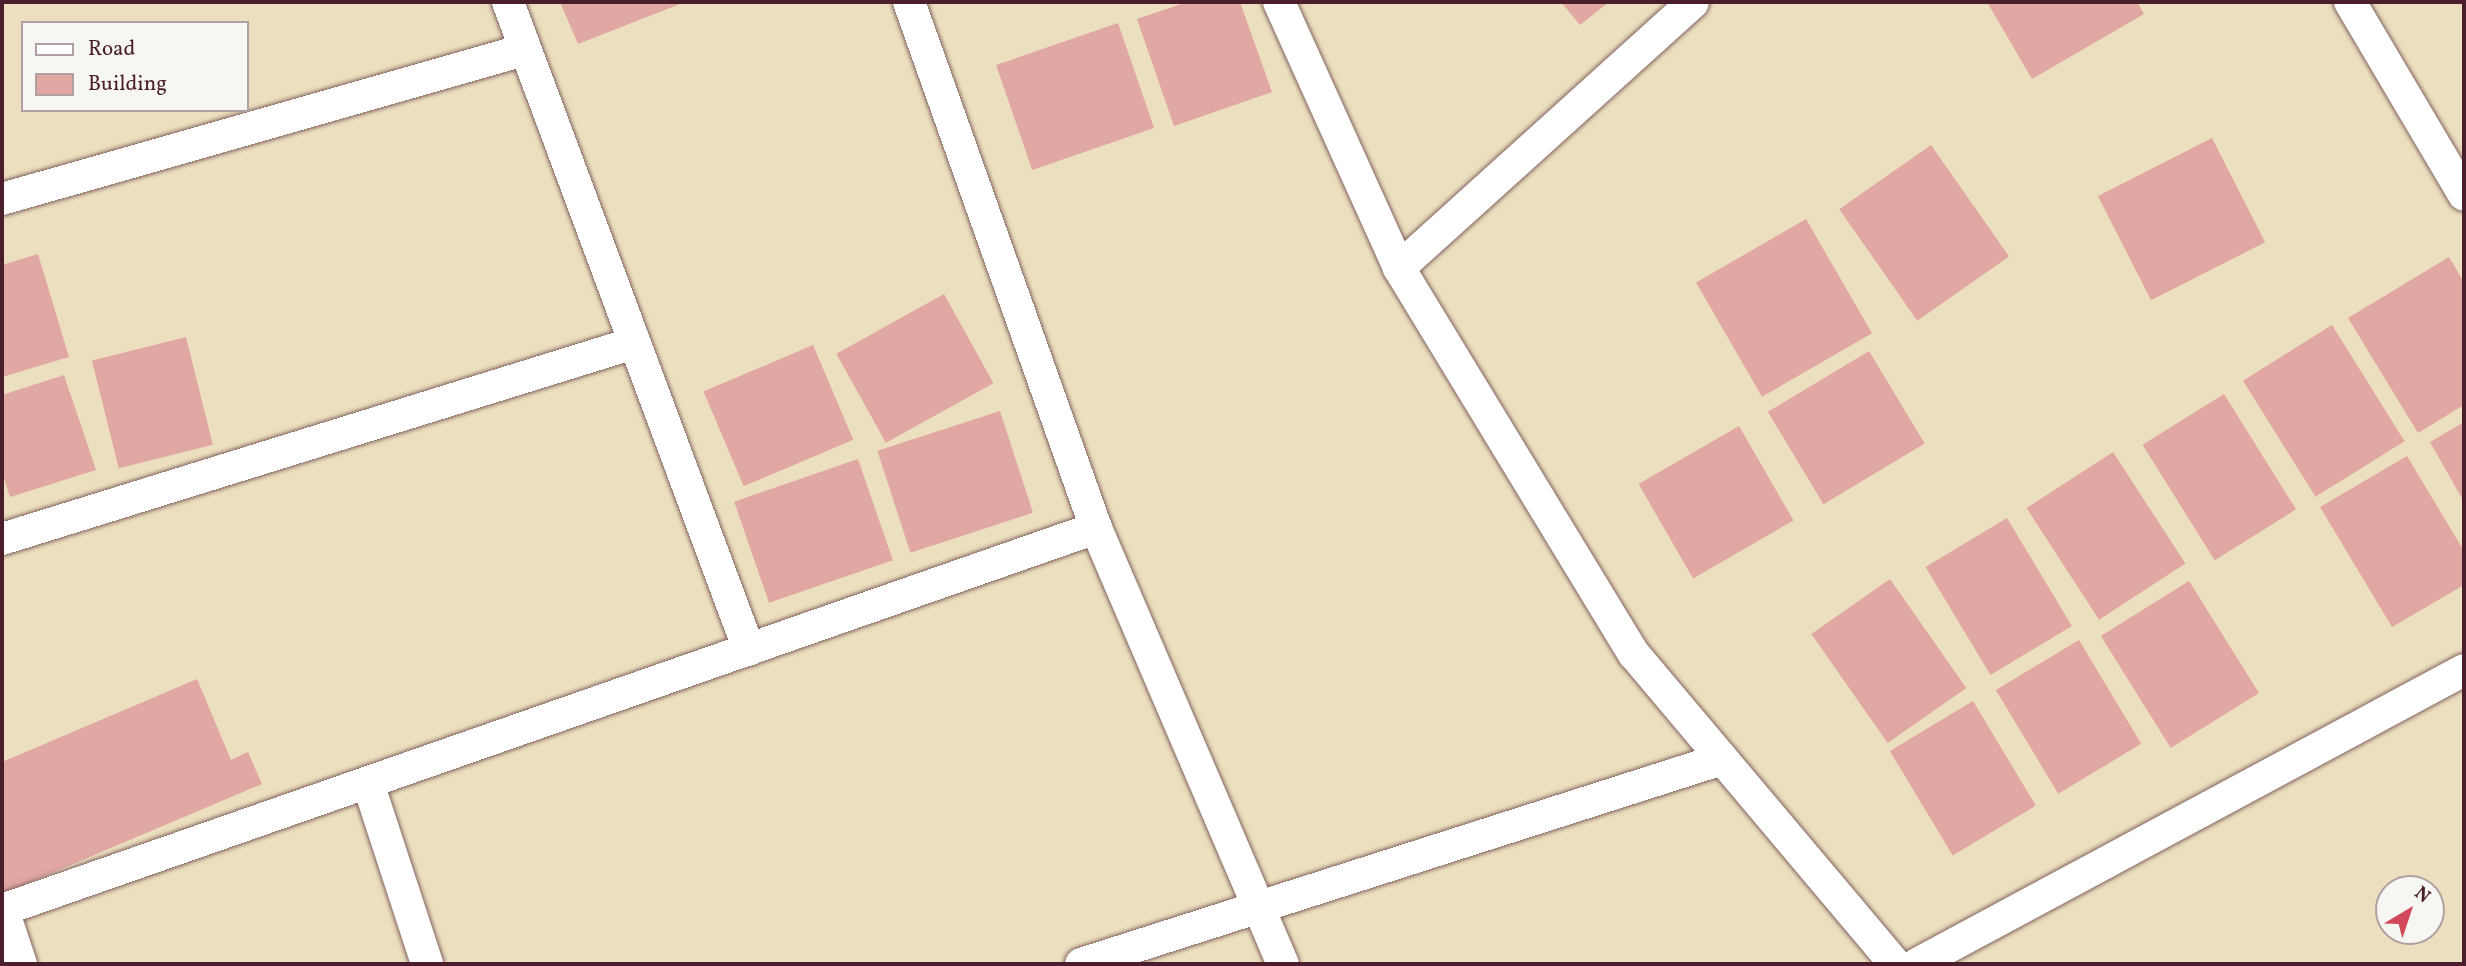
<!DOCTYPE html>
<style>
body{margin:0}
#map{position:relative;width:2466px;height:966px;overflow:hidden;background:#ecdfbf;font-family:Vollkorn,serif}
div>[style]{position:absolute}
.building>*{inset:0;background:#e1a7a3;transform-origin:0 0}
.roads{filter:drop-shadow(0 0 2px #83625f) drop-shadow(0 0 2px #83625f)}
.street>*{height:32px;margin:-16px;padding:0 16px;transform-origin:16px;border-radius:16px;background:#fff}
span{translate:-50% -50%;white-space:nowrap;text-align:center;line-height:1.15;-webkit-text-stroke:5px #f6f6f2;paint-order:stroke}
.frame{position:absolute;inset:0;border:4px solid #4a1f2b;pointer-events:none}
.legend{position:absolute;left:21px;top:21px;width:228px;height:91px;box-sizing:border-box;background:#f6f6f2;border:2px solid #b1a0a2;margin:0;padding:9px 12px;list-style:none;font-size:21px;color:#4a1f2b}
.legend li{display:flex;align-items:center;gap:14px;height:35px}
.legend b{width:35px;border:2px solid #b1a0a2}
.north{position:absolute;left:2375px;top:875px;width:70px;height:70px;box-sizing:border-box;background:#f6f6f2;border:2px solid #b1a0a2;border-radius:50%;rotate:39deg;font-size:19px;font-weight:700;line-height:28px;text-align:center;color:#4a1f2b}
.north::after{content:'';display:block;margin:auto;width:24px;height:32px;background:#d1495b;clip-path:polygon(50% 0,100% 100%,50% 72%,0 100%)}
</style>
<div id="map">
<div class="building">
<div style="clip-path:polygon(560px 2px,685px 2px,578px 44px)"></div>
<div style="clip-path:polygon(1187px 2px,1240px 2px,1272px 92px,1174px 126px,1137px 19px)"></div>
<div style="clip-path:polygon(1561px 2px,1609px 2px,1580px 25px)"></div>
<div style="clip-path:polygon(1987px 2px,2137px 2px,2144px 14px,2032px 79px)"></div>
<div style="left:1118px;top:23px;width:111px;height:129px;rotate:71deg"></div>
<div style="left:2212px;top:138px;width:117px;height:128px;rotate:63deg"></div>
<div style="left:1931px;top:145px;width:136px;height:112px;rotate:55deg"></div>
<div style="left:1806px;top:219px;width:132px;height:127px;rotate:60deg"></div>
<div style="clip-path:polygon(38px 254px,69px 357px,2px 377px,2px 265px)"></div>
<div style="clip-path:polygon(2449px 257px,2464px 282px,2464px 405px,2418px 433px,2348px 318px)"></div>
<div style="left:944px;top:294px;width:102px;height:123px;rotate:61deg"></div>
<div style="left:2332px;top:325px;width:137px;height:105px;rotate:58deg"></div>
<div style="left:186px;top:337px;width:111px;height:97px;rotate:76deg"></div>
<div style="left:813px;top:345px;width:103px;height:119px;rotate:67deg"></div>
<div style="left:1869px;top:351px;width:108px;height:118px;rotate:59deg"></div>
<div style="clip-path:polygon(64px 375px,96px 470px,10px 497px,2px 472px,2px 395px)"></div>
<div style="left:2224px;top:394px;width:136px;height:96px;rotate:58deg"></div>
<div style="left:1000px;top:411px;width:107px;height:129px;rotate:72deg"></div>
<div style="clip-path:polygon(2464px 422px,2464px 502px,2430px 442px)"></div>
<div style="left:1739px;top:426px;width:109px;height:116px;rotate:60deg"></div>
<div style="left:2113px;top:452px;width:133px;height:103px;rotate:57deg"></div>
<div style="clip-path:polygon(2407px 456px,2464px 551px,2464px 585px,2392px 627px,2320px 507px)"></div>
<div style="left:858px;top:459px;width:107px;height:131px;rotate:71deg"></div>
<div style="left:2007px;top:518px;width:126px;height:95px;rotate:59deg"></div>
<div style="left:1890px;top:579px;width:133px;height:96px;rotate:55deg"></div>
<div style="left:2189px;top:581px;width:132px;height:104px;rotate:58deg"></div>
<div style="left:2079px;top:640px;width:121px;height:97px;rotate:59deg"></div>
<div style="clip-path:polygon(197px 679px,231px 760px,248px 752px,262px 784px,2px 894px,2px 762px)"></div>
<div style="left:1973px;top:701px;width:122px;height:97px;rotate:59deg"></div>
</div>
<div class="roads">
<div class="street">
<div style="left:508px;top:2px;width:691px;rotate:69.6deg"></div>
<div style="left:1279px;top:2px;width:292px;rotate:65.7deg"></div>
<div style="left:1399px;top:268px;width:452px;rotate:58.7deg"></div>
<div style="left:1634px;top:654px;width:405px;rotate:49.9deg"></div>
<div style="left:2350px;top:2px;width:224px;rotate:59.4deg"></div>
<div style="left:2px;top:199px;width:543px;rotate:-15.93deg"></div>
<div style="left:1399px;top:268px;width:396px;rotate:-42.1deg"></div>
<div style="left:1096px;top:528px;width:474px;rotate:66.8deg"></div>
<div style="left:2px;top:539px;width:662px;rotate:-17.23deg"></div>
<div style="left:368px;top:783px;width:190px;rotate:71.9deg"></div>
<div style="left:2px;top:910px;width:1159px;rotate:-19.25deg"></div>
<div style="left:1096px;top:528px;width:558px;rotate:-109.57deg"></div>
<div style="left:3px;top:910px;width:57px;rotate:71.6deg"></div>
<div style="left:1081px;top:964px;width:673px;rotate:-17.73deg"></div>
<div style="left:1917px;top:964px;width:621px;rotate:-28.26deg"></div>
</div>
</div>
<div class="frame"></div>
<ul class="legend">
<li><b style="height:9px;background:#fff"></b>Road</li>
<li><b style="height:19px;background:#e1a7a3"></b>Building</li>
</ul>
<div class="north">N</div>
</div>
